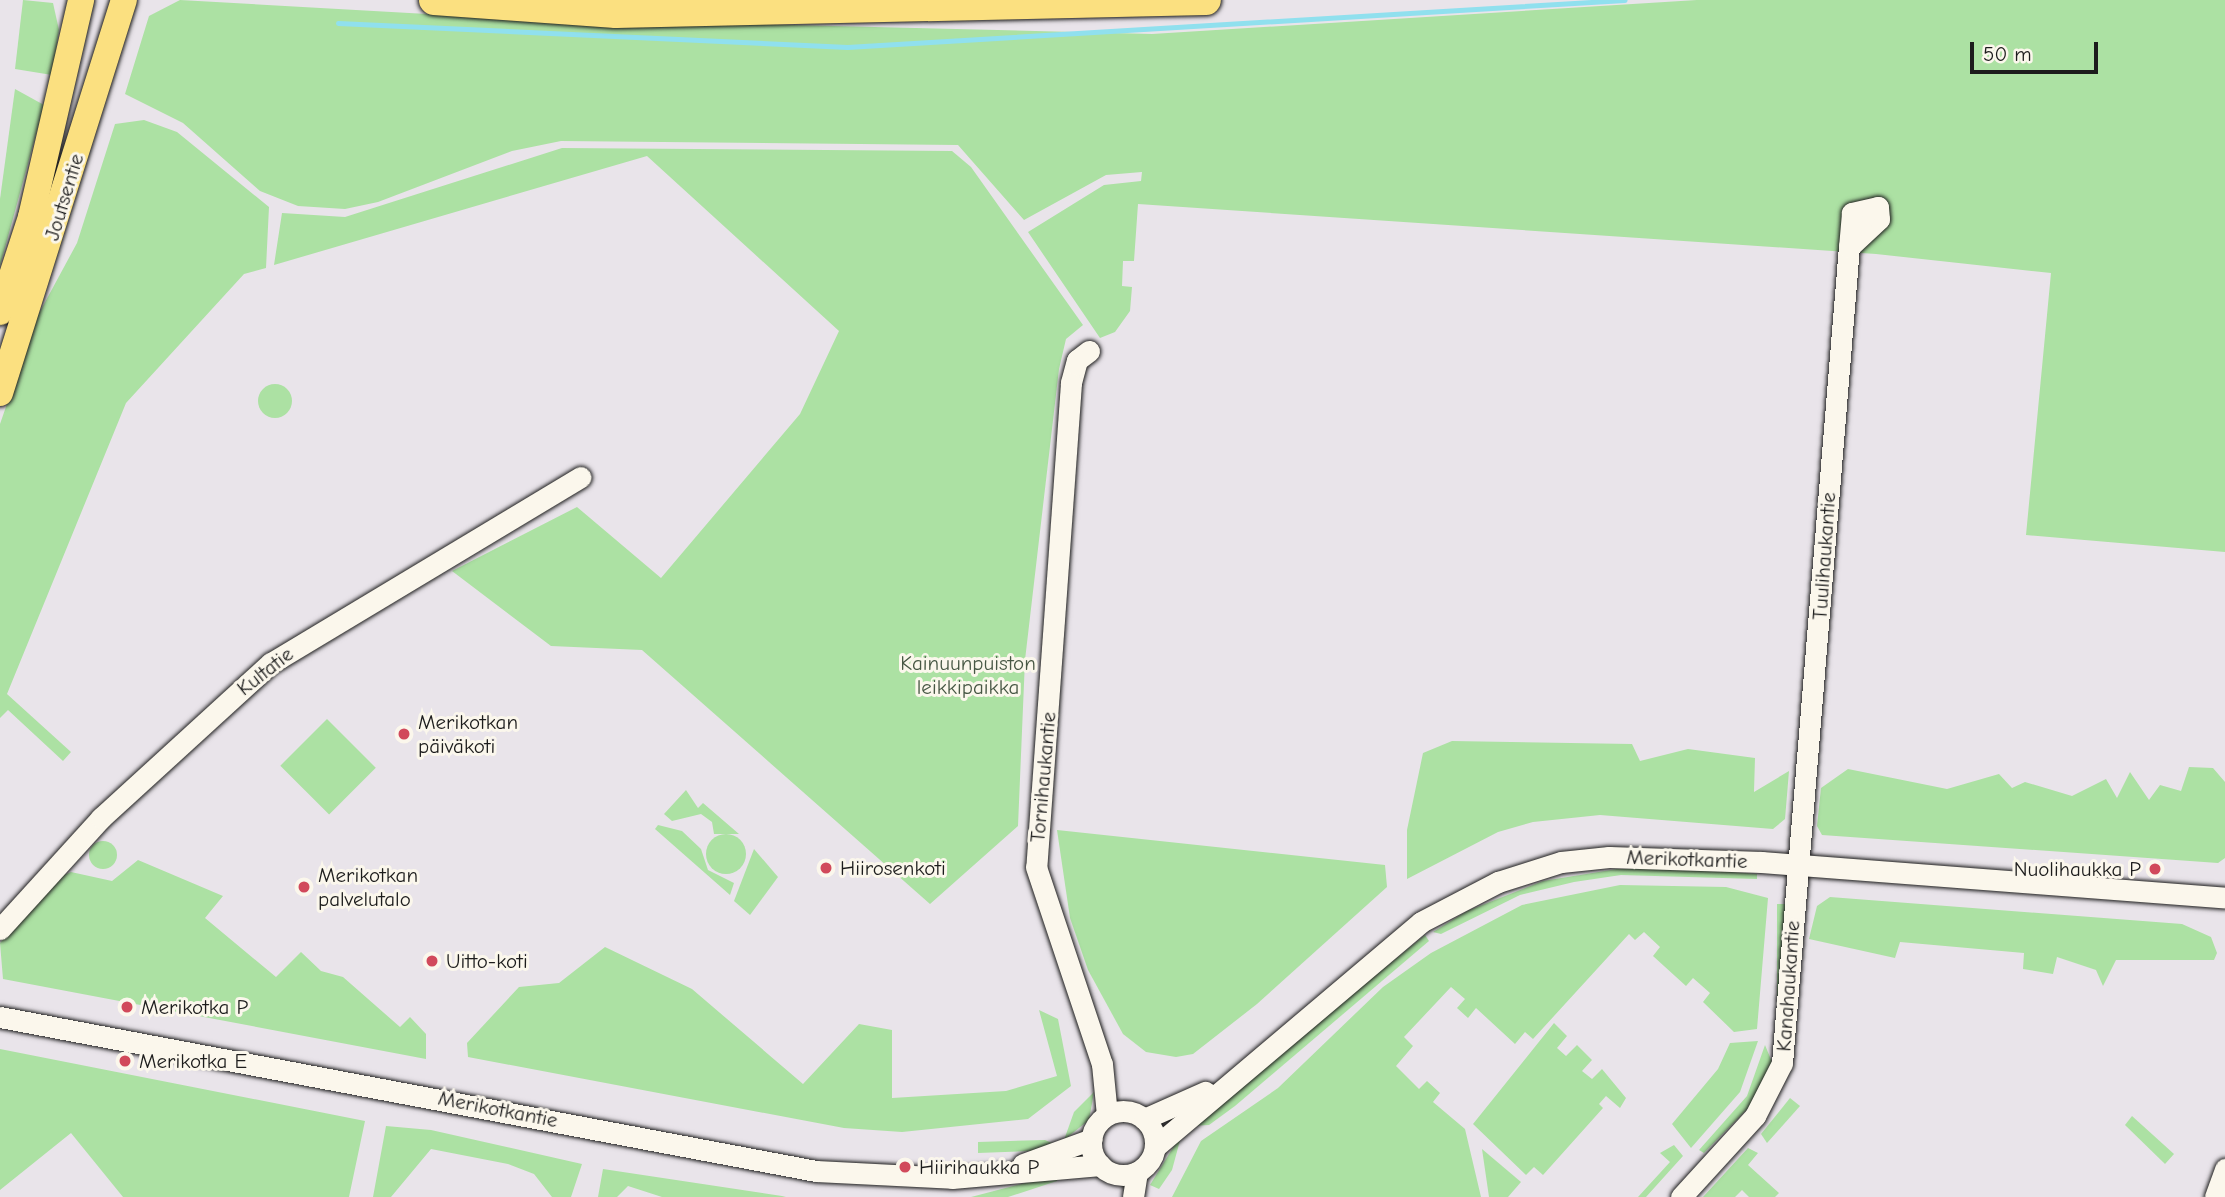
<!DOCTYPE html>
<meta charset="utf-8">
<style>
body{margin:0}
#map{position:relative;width:2225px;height:1197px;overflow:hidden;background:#e9e4ea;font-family:"Comic Neue",sans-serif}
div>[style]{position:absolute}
.green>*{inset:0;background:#ace1a3;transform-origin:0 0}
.round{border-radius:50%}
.stream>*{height:5px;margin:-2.5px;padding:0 2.5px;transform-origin:2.5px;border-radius:2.5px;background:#90e0ee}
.roads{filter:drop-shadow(0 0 2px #1c1c1c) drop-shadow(0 0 2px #1c1c1c)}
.minor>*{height:21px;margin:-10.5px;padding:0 10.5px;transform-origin:10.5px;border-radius:10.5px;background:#fbf7ec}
.minor>.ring{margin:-10.5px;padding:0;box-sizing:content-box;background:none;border:21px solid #fbf7ec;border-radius:50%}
.major>*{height:26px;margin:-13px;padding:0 13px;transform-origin:13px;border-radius:13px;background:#fbe080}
.highway>*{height:30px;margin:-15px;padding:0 15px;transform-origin:15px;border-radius:15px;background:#fbe080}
.dots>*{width:19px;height:19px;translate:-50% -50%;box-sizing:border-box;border:4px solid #fbf7ec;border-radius:50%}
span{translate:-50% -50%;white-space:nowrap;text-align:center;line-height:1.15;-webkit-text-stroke:6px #fbf7ec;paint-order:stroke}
.street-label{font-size:21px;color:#1c1c1c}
.park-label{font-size:21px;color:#475744}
.poi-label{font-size:21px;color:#1c1c1c}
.left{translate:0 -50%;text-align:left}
.right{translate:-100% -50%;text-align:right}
.scale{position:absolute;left:1970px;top:42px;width:128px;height:32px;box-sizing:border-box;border:4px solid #1c1c1c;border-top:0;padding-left:9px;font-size:21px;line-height:24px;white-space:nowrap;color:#1c1c1c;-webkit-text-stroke:5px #fbf7ec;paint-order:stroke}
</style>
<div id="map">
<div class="green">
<div style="clip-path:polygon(23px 0,53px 3px,59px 30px,52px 75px,15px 69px)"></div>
<div style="clip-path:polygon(180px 0,480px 17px,1152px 34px,1697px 0,2225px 0,2225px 552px,2026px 535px,2051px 273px,1876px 254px,1138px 204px,1134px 261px,1123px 261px,1122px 286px,1132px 287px,1130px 311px,1115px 332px,1100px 338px,1028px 232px,1104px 185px,1141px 181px,1142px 172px,1106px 175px,1024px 220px,958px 145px,561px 141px,512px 151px,378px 202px,345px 209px,298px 206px,260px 191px,183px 123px,125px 94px,149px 16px)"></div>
<div style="clip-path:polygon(15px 89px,44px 105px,0 266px,0 199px)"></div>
<div style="clip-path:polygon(144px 120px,177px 132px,269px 207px,266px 268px,244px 274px,126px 403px,7px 694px,71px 752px,63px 761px,8px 710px,0 718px,0 424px,37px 317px,77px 243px,115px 124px)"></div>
<div style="clip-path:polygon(562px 148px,952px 151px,971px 167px,1083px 325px,1066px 339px,1059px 369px,1025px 660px,1018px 826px,930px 904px,642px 650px,551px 646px,452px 571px,577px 507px,661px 578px,800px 414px,839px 331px,647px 156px,274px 265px,282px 213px,345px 217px)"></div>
<div class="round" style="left:258px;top:384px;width:34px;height:34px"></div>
<div style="left:327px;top:719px;width:69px;height:66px;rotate:45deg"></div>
<div style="clip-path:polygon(1452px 741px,1632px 744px,1640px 761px,1688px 749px,1755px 758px,1754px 792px,1789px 771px,1785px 819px,1773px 829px,1600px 815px,1533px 822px,1498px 832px,1407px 879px,1407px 830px,1423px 753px)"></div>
<div style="clip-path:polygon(2189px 767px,2213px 768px,2225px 782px,2225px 858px,2218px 863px,1822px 835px,1817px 826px,1821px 788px,1848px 769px,1947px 789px,1999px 774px,2012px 788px,2025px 782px,2072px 796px,2106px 779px,2117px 798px,2130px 772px,2149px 800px,2160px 785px,2181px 791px)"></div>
<div style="clip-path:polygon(686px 790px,698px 808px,703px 803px,739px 834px,714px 834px,712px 822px,701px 814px,672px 821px,664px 814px)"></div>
<div style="clip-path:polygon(658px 825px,682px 831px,701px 849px,708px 870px,734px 883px,730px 895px,655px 829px)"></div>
<div style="clip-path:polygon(1057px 830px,1385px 865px,1387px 887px,1257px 1004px,1193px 1054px,1176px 1057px,1146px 1052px,1123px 1034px,1088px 970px,1070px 918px)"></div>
<div class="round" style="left:706px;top:834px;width:40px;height:40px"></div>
<div class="round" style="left:89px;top:841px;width:28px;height:28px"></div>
<div style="clip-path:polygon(754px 849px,778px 877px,750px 915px,734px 901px)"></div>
<div style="clip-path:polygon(138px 860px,223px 896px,205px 918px,276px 977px,301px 952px,321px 971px,343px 977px,400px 1027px,410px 1017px,426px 1034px,426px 1059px,3px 979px,0 943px,59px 877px,71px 872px,112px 881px)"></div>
<div style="clip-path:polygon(1687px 868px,1757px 874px,1757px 879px,1621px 875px,1574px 882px,1520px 895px,1441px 934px,1433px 932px,1467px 911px,1543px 881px,1617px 869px)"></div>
<div style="clip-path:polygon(1620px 885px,1726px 887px,1768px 898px,1757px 1029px,1734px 1032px,1703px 1002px,1710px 993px,1693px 978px,1686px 986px,1653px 956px,1660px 947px,1644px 932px,1635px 940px,1629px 934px,1533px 1039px,1525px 1032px,1515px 1044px,1476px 1008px,1468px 1018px,1457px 1008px,1465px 999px,1451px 987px,1404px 1037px,1413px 1046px,1396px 1066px,1419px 1089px,1427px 1081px,1440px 1093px,1433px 1102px,1465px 1129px,1481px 1197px,1172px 1197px,1201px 1141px,1278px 1088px,1383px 987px,1431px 953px,1522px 905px)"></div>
<div style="clip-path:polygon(1830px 897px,2182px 924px,2211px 937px,2217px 953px,2214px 960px,2116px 960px,2103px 986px,2096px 970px,2057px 957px,2053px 974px,2023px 969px,2024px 953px,1900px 942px,1895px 958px,1809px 939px,1817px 906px)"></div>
<div style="left:1777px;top:904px;width:9px;height:121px"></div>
<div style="clip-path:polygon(1425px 935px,1429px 941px,1235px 1106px,1209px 1125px,1190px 1126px)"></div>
<div style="clip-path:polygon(605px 947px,692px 989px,803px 1084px,859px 1024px,892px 1030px,892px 1098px,1006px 1091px,1057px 1076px,1039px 1010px,1058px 1019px,1071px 1086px,1028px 1119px,902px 1132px,844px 1128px,468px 1057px,467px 1043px,519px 987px,559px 983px)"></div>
<div style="clip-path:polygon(1554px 1023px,1567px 1036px,1557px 1048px,1566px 1056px,1577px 1045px,1592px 1060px,1582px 1071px,1592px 1079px,1602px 1069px,1626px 1098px,1620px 1108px,1606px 1096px,1599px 1104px,1603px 1108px,1543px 1175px,1534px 1167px,1526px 1175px,1473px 1124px)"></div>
<div style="clip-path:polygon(1758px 1041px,1740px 1092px,1691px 1148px,1672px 1124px,1718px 1069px,1730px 1043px)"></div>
<div style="clip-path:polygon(1765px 1045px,1772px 1062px,1754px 1102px,1704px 1153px,1699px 1150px,1747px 1096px)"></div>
<div style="clip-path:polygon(0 1049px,365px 1121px,349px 1197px,123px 1197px,71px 1133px,0 1190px)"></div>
<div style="clip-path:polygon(1094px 1092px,1089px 1120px,1064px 1140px,1074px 1112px)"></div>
<div style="clip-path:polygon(1790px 1098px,1800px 1106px,1767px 1143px,1761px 1134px)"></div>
<div style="clip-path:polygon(2132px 1116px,2174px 1154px,2165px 1164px,2125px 1125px)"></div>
<div style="clip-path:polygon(386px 1126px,431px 1130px,582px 1164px,571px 1197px,552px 1197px,534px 1174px,508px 1164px,431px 1149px,391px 1197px,373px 1197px)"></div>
<div style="clip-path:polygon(1182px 1133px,1172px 1170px,1159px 1189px,1150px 1185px)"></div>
<div style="clip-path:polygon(1045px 1140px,1052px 1143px,1032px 1151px,978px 1153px,978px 1142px)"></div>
<div style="clip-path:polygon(1674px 1145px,1683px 1156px,1646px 1197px,1638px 1197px,1670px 1162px,1660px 1153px)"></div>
<div style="clip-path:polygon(1748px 1148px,1758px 1153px,1748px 1165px,1779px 1193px,1775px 1197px,1749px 1197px,1742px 1190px,1735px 1197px,1703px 1197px)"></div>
<div style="clip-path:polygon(1482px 1149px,1521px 1182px,1508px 1197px,1489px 1197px)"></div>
<div style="clip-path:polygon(603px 1169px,782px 1196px,786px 1197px,662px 1197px,628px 1186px,617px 1197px,598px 1197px)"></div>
<div style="clip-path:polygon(1060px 1174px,1057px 1181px,1008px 1197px,971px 1197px)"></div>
</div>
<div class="stream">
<div style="left:338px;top:23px;width:510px;rotate:2.7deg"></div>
<div style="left:847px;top:47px;width:779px;rotate:-3.46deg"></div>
</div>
<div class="roads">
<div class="minor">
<div style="left:1089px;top:351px;width:15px;rotate:143deg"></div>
<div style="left:1077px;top:360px;width:24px;rotate:105deg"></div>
<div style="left:1071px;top:383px;width:485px;rotate:94.1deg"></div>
<div style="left:1036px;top:867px;width:208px;rotate:71.5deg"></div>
<div style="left:1102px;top:1064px;width:51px;rotate:84.4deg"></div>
<div style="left:0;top:929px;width:150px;rotate:-47.7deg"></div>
<div style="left:101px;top:818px;width:230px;rotate:-42.4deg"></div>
<div style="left:271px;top:663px;width:361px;rotate:-31deg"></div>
<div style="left:0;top:1017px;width:830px;rotate:10.69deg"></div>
<div style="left:816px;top:1171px;width:136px;rotate:2.9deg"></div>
<div style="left:952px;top:1178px;width:149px;rotate:-5deg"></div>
<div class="ring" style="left:1091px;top:1111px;width:43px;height:43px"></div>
<div style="left:1144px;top:1119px;width:67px;rotate:-23.9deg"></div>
<div style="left:1155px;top:1147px;width:348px;rotate:-40.2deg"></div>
<div style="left:1421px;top:922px;width:87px;rotate:-27.5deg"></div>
<div style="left:1498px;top:882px;width:66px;rotate:-17.6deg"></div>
<div style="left:1561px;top:862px;width:48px;rotate:-5.9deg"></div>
<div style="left:1609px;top:857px;width:153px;rotate:1.9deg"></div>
<div style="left:1762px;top:862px;width:464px;rotate:4.4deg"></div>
<div style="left:1023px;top:1164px;width:73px;rotate:-19.9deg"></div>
<div style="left:1133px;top:1197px;width:25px;rotate:-81deg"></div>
<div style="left:1681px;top:1197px;width:110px;rotate:-47.6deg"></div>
<div style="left:1755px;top:1116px;width:59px;rotate:-63deg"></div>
<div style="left:1782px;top:1063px;width:819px;rotate:-85.31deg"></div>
<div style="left:1849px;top:247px;width:41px;rotate:-43deg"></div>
<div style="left:1879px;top:219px;width:12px;rotate:-95deg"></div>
<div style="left:1878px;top:207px;width:27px;rotate:167deg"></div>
<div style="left:1852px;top:213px;width:34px;rotate:95deg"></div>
<div style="left:2215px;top:1197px;width:30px;rotate:-70deg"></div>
</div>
<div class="major">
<div style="left:0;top:312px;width:100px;rotate:-71.9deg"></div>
<div style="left:31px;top:217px;width:223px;rotate:-77deg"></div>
<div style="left:0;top:393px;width:412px;rotate:-72.5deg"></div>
</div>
<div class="highway">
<div style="left:434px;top:0;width:182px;rotate:4.1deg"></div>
<div style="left:616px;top:13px;width:590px;rotate:-1.26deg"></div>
</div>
</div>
<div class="dots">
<div style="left:404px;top:734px;background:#d1495b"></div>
<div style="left:826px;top:868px;background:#d1495b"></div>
<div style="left:2155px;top:869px;background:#d1495b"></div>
<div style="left:304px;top:887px;background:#d1495b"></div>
<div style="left:432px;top:961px;background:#d1495b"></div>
<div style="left:127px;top:1007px;background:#d1495b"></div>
<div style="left:125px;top:1061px;background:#d1495b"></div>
<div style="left:905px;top:1167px;background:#d1495b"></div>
</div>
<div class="street-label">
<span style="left:64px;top:197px;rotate:-73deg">Joutsentie</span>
<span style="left:1824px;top:556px;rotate:-86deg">Tuulihaukantie</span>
<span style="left:265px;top:671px;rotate:-38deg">Kultatie</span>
<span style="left:1043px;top:777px;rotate:-85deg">Tornihaukantie</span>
<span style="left:1687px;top:859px;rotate:2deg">Merikotkantie</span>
<span style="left:1788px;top:986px;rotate:-86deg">Kanahaukantie</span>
<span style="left:498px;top:1109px;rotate:11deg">Merikotkantie</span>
</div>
<div class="park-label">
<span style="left:968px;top:675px">Kainuunpuiston<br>leikkipaikka</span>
</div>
<div class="poi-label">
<span class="left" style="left:418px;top:734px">Merikotkan<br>päiväkoti</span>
<span class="left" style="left:840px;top:868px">Hiirosenkoti</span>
<span class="right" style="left:2141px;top:869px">Nuolihaukka P</span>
<span class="left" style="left:318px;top:887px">Merikotkan<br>palvelutalo</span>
<span class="left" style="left:446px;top:961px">Uitto-koti</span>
<span class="left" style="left:141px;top:1007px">Merikotka P</span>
<span class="left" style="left:139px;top:1061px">Merikotka E</span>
<span class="left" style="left:919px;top:1167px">Hiirihaukka P</span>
</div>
<div class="scale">50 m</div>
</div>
